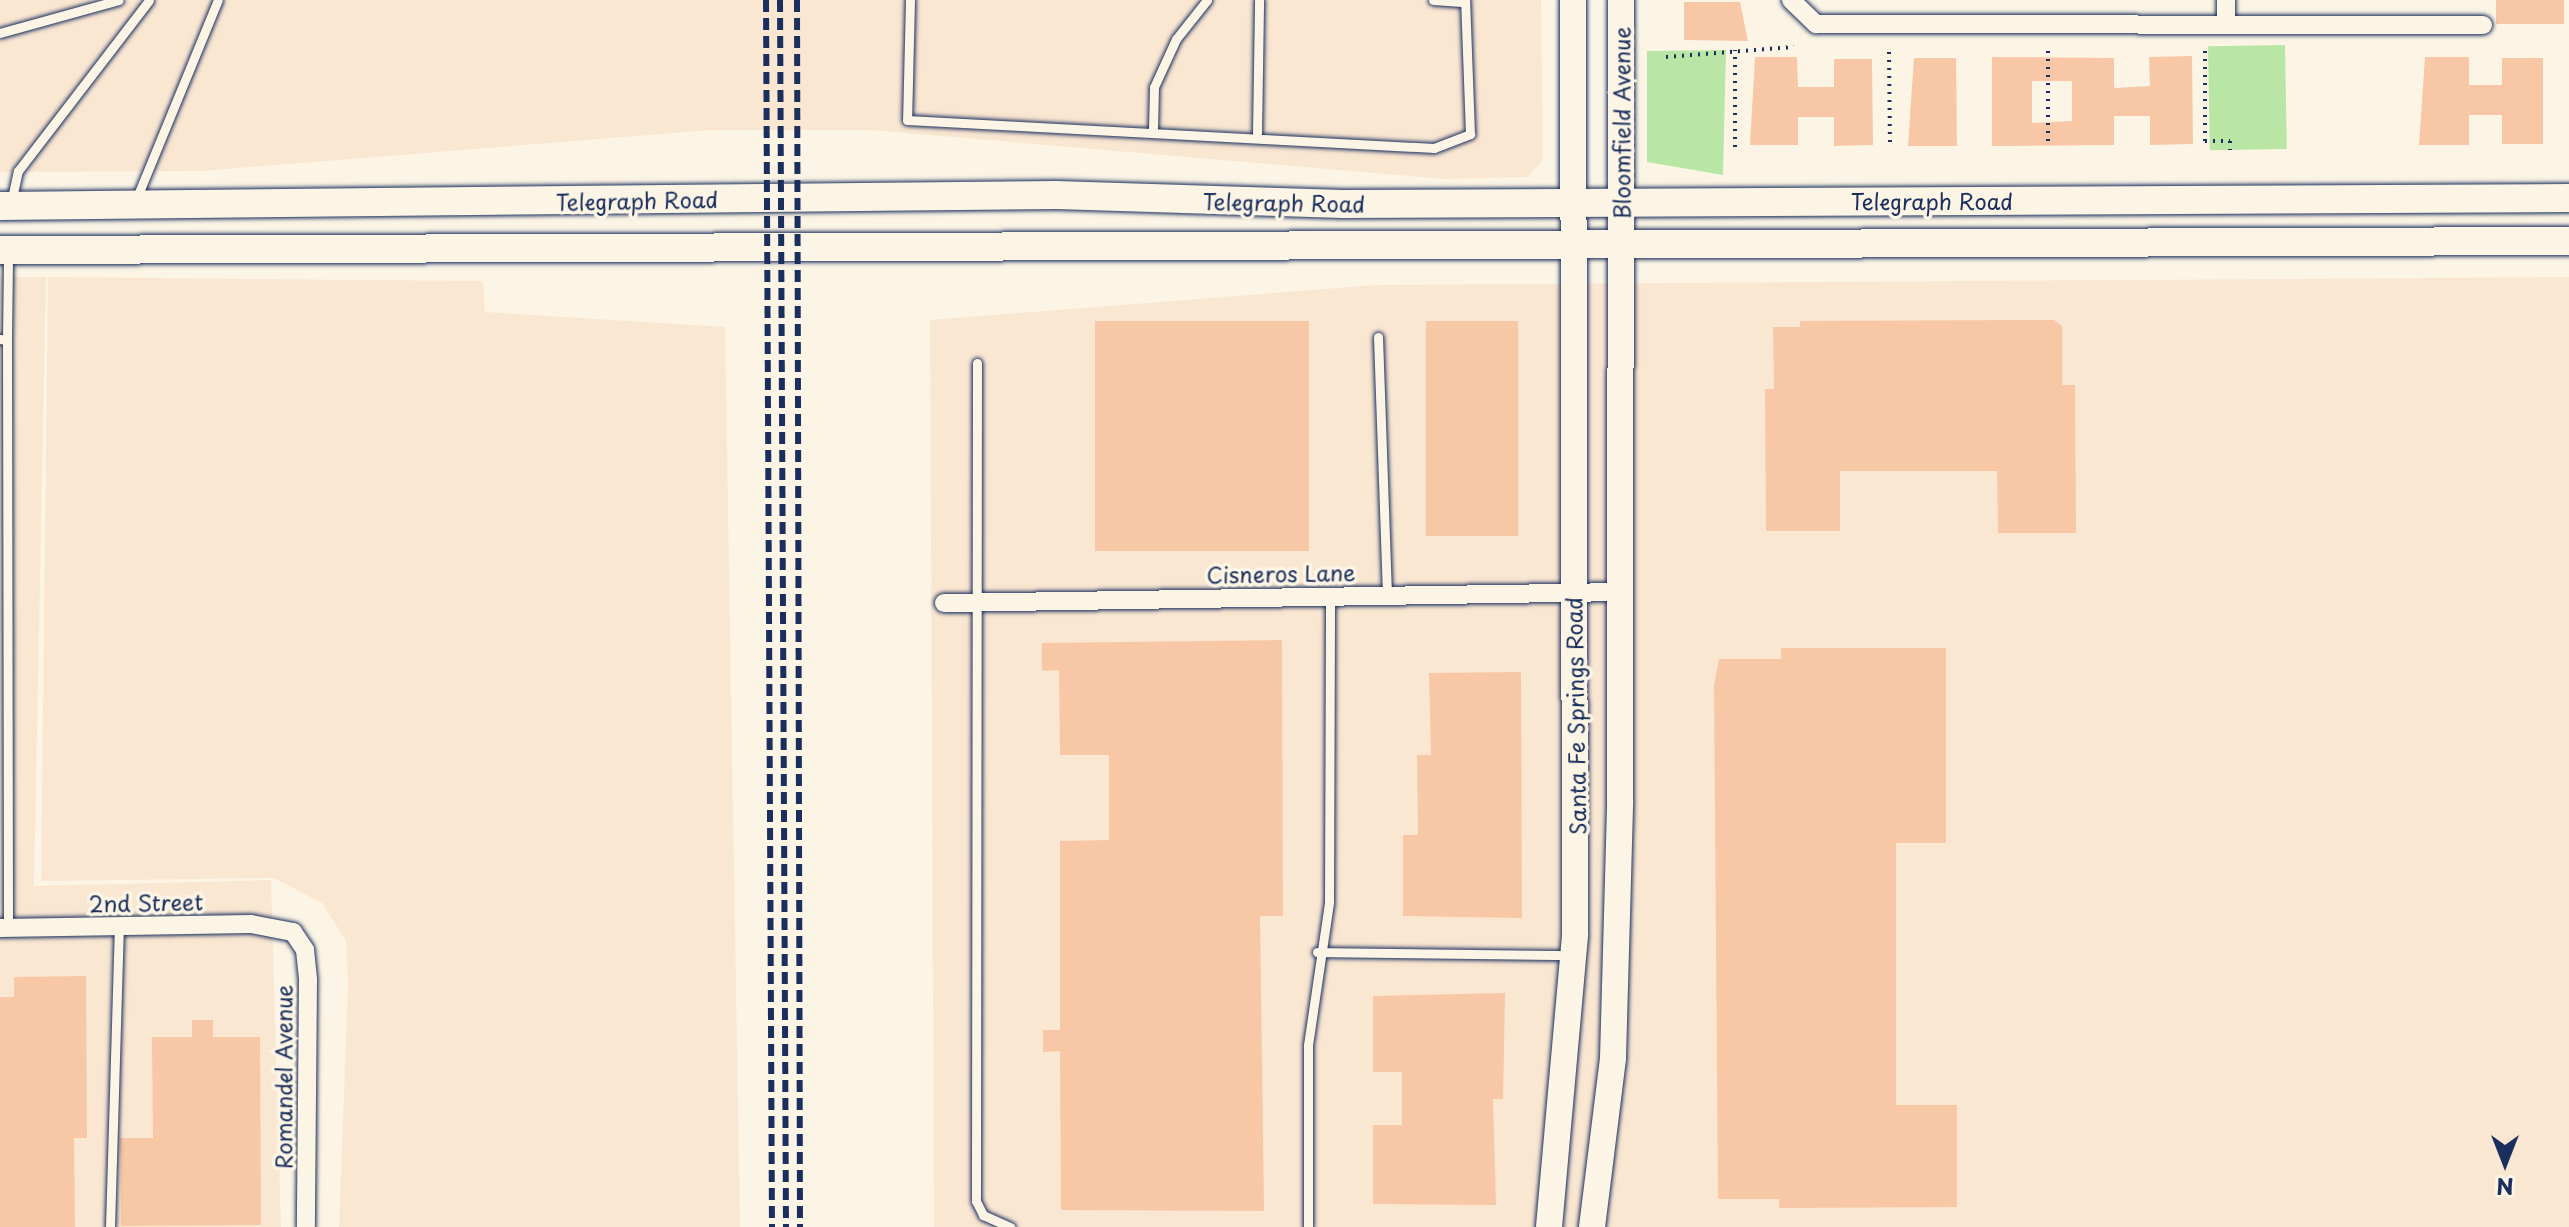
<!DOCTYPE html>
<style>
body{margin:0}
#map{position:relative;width:2569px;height:1227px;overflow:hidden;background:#fcf5e5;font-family:"Playpen Sans",sans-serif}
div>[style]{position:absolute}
.built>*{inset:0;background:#fae7d2}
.green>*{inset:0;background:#b9e6a4;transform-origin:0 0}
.building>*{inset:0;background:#f7c7a6;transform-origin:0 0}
.path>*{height:4px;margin-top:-2px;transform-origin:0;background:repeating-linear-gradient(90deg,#1b2f5e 0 2px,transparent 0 8px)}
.roads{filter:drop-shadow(0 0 2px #1b2f5e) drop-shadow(0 0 2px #1b2f5e)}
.service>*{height:9px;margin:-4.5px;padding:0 4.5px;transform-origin:4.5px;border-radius:4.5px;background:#fcf5e5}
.minor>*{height:18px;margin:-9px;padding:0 9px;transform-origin:9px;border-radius:9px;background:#fcf5e5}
.secondary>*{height:26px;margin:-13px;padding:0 13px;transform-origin:13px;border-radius:13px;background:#fcf5e5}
.primary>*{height:28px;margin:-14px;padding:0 14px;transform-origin:14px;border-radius:14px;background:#fcf5e5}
.rail>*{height:6px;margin-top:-3px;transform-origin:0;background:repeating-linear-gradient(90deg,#1b2f5e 0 12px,transparent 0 18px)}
span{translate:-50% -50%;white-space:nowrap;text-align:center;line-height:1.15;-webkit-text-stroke:7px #fcf5e5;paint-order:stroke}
.street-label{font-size:22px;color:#1b2f5e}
.north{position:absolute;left:2465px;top:1123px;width:80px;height:80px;-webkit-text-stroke:6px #fcf5e5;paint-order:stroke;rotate:180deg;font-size:22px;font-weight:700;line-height:32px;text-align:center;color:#1b2f5e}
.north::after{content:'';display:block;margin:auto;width:28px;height:36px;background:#1b2f5e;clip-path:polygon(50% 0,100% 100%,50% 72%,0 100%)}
</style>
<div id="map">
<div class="built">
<div style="clip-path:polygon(0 0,1541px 0,1543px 160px,1528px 177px,1444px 179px,871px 130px,711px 130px,201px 171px,0 172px)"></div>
<div style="clip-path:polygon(0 277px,46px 277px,34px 886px,271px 880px,281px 1227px,0 1227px)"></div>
<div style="clip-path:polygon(48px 277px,483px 281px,485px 312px,725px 327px,740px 1227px,339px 1227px,348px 985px,346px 941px,322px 903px,274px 878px,41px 881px)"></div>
<div style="clip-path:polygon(2569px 277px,2569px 1227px,934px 1227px,930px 320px,1376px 285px)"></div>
</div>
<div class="green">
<div style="left:2285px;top:45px;width:104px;height:77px;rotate:89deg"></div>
<div style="clip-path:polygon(1726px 50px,1723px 175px,1647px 162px,1647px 51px)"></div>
</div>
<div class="building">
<div style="left:2496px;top:0;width:68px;height:24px"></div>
<div style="clip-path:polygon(1684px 2px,1740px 2px,1748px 41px,1684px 40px)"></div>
<div style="clip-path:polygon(evenodd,2192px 56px,2193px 144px,2150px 145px,2150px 116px,2114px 116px,2114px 145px,1992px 146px,1992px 57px,2114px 58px,2114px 88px,2150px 86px,2149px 57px,2192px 56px,2032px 81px,2072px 81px,2072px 121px,2032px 123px,2032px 81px)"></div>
<div style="clip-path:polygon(1755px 57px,1797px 57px,1798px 87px,1834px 87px,1834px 59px,1872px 59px,1873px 145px,1834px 146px,1834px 117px,1798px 117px,1798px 145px,1750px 145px)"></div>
<div style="clip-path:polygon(2425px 57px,2469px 57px,2469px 85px,2502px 85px,2502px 58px,2543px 58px,2543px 144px,2502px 144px,2502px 115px,2469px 115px,2469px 145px,2419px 145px)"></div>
<div style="clip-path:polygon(1914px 58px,1956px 58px,1957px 146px,1908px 146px)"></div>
<div style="clip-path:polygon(2054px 320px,2062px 326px,2062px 385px,2075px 385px,2076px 533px,1998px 533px,1997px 471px,1840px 471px,1840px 531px,1766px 531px,1765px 389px,1774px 389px,1773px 327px,1800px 327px,1800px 321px)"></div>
<div style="left:1309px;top:321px;width:230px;height:214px;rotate:90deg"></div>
<div style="left:1518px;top:321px;width:215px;height:92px;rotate:90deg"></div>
<div style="clip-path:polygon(1282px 640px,1283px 916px,1260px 916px,1264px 1211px,1061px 1210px,1060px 1051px,1043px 1052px,1043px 1030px,1060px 1030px,1060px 841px,1109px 840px,1109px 755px,1060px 755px,1059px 670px,1042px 671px,1042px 643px)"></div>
<div style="clip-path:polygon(1781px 648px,1946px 648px,1946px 843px,1896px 843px,1896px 1105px,1957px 1105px,1957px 1207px,1779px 1208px,1779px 1199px,1718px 1199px,1714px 685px,1719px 659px,1781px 659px)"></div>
<div style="clip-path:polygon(1521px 672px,1522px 918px,1403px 916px,1403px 835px,1418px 835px,1417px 755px,1431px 755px,1429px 673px)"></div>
<div style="clip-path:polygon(86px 976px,87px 1138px,74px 1138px,75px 1227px,0 1227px,0 997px,14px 997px,14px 977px)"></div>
<div style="clip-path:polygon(1505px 993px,1503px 1099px,1493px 1099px,1496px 1205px,1373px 1204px,1373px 1125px,1402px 1125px,1402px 1072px,1373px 1072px,1373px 996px)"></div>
<div style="clip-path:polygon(192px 1020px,213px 1020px,213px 1037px,260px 1037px,261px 1225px,121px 1226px,120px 1138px,153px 1138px,152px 1037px,192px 1037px)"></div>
</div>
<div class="path">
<div style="left:2048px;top:51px;width:90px;rotate:90deg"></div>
<div style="left:2205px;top:51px;width:90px;rotate:90deg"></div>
<div style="left:2205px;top:141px;width:25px"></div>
<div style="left:2230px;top:141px;width:9px;rotate:90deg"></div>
<div style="left:1889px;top:52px;width:93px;rotate:89.4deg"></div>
<div style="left:1666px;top:57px;width:128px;rotate:-4.5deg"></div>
<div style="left:1735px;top:147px;width:97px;rotate:-90deg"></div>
</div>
<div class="roads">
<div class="service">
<div style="left:910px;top:0;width:120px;rotate:91.4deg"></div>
<div style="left:907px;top:120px;width:528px;rotate:3.04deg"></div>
<div style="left:1434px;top:148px;width:39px;rotate:-21deg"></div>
<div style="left:1470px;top:134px;width:134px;rotate:-92.1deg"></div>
<div style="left:1433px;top:0;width:32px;rotate:4deg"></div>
<div style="left:0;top:33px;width:123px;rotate:-15.5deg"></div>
<div style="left:1153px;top:129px;width:42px;rotate:-88.6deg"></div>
<div style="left:1154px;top:87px;width:53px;rotate:-65.4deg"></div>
<div style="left:1176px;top:39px;width:50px;rotate:-51.5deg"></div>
<div style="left:1257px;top:133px;width:133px;rotate:-89.1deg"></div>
<div style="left:135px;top:202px;width:218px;rotate:-67.7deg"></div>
<div style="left:11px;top:203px;width:33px;rotate:-78deg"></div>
<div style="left:18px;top:171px;width:215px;rotate:-52.5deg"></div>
<div style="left:1378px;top:337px;width:259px;rotate:88deg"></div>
<div style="left:0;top:339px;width:7px;rotate:8deg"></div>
<div style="left:7px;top:340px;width:586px;rotate:89.9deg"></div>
<div style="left:7px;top:340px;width:85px;rotate:-89.3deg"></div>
<div style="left:977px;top:363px;width:838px;rotate:90.07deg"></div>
<div style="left:976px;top:1201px;width:16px;rotate:63deg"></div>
<div style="left:983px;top:1215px;width:30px;rotate:24deg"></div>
<div style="left:1317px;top:952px;width:253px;rotate:0.7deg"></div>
<div style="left:110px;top:1227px;width:300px;rotate:-88.3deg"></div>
<div style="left:1308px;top:1227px;width:182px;rotate:-90deg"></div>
<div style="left:1308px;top:1045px;width:145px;rotate:-81.6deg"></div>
<div style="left:1329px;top:902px;width:306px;rotate:-89.8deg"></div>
</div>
<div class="minor">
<div style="left:1791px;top:0;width:35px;rotate:44deg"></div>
<div style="left:1816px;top:24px;width:667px;rotate:0.09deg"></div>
<div style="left:2226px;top:0;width:24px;rotate:90deg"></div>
<div style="left:944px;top:603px;width:676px;rotate:-0.93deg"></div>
<div style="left:0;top:928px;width:251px;rotate:-0.9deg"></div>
<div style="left:251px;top:924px;width:43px;rotate:10.8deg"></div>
<div style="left:293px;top:932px;width:22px;rotate:56deg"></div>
<div style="left:305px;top:950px;width:30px;rotate:84deg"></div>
<div style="left:308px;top:980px;width:247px;rotate:90.5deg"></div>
</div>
<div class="secondary">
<div style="left:1549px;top:1227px;width:294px;rotate:-84.9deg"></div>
<div style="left:1575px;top:934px;width:934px;rotate:-90.12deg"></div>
<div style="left:1592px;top:1227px;width:170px;rotate:-82.9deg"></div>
<div style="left:1613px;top:1058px;width:257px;rotate:-88.4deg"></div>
<div style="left:1620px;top:801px;width:801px;rotate:-89.93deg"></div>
</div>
<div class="primary">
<div style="left:0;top:206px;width:1056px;rotate:-0.6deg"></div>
<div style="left:1056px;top:195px;width:287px;rotate:1.8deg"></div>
<div style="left:1343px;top:204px;width:1226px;rotate:-0.28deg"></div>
<div style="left:0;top:250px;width:2569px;rotate:-0.2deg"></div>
</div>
</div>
<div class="rail">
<div style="left:766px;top:0;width:1227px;rotate:89.72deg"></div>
<div style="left:780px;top:0;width:1227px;rotate:89.72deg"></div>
<div style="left:797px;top:0;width:1227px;rotate:89.86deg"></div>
</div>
<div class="street-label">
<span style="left:1621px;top:123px;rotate:-90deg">Bloomfield Avenue</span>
<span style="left:637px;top:200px;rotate:-1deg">Telegraph Road</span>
<span style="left:1932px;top:201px">Telegraph Road</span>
<span style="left:1284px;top:202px;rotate:1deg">Telegraph Road</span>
<span style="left:1281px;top:573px;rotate:-1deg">Cisneros Lane</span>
<span style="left:1575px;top:716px;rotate:-91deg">Santa Fe Springs Road</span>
<span style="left:146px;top:902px;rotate:-1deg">2nd Street</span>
<span style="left:283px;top:1077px;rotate:-90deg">Romandel Avenue</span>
</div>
<div class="north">N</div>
</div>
